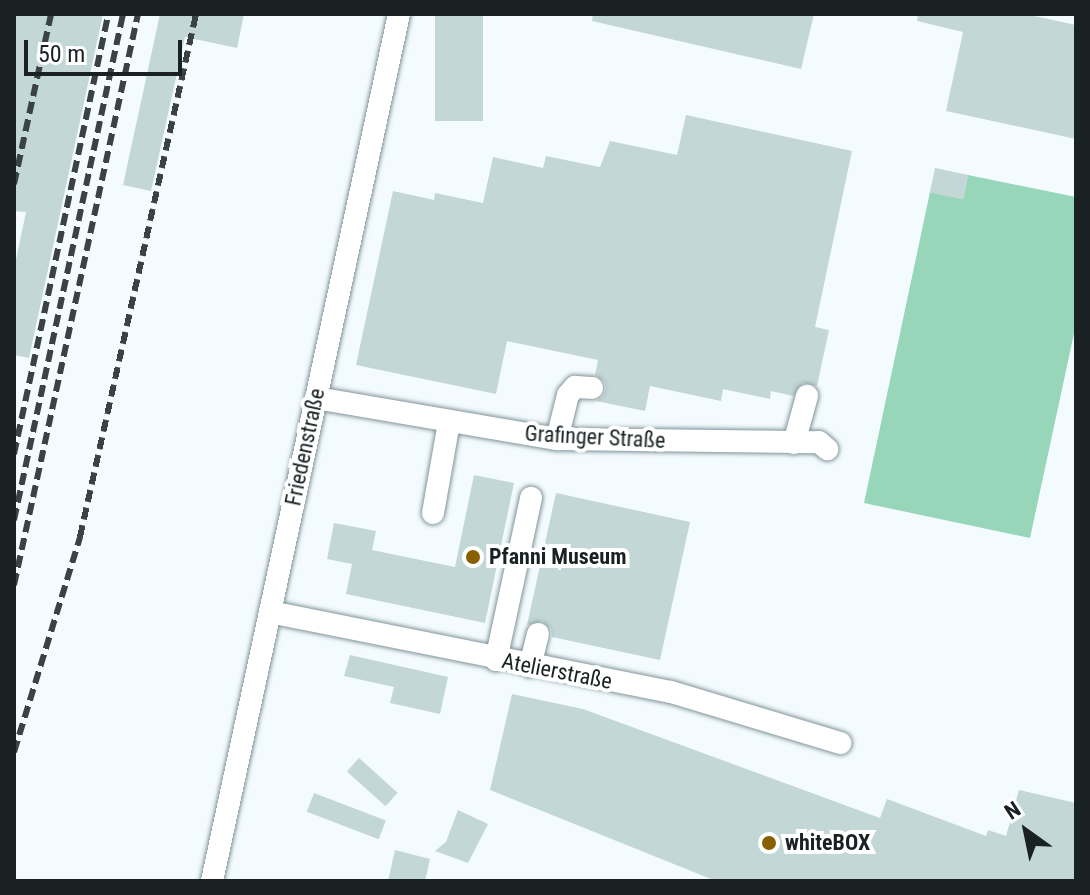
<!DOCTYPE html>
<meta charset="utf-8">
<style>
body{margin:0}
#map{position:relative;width:1090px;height:895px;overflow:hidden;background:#f3fbfe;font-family:"Roboto Condensed",sans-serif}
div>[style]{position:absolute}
.green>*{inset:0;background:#97d6b9}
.building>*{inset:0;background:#c2d7d6;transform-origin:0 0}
.roads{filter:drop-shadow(0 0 2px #82949a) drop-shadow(0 0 2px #82949a)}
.minor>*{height:22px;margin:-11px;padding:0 11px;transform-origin:11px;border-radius:11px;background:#fff}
.rail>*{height:6px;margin-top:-3px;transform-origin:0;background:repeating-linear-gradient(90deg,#3a4244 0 12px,transparent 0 18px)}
.dots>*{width:22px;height:22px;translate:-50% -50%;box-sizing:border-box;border:4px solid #fff;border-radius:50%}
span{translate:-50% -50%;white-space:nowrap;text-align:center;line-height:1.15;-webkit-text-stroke:8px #fff;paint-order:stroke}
.street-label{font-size:22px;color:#1a2123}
.poi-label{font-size:22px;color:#1a2123;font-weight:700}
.left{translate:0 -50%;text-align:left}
.frame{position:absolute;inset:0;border:16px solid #1a2123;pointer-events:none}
.north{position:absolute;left:986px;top:791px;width:80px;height:80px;-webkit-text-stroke:6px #fff;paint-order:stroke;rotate:327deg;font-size:22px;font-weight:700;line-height:32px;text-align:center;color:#1a2123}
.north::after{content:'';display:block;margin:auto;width:28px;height:36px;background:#1a2123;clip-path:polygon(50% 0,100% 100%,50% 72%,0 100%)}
.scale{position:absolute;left:24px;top:40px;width:158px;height:36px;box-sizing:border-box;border:4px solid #1a2123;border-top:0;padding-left:10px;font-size:24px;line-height:28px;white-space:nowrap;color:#1a2123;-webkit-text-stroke:6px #fff;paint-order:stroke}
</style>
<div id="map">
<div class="green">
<div style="clip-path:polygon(968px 175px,1076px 197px,1076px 324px,1030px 538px,864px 503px,930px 192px,963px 199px)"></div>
</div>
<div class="building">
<div style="clip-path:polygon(14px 14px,103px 14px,29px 358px,14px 355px,14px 269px,26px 212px,14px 211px)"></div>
<div style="clip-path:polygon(160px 14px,244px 14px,237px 48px,185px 37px,151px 191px,123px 185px)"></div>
<div style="left:435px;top:14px;width:48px;height:107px"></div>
<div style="clip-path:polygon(593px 14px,814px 14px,801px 69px,592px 21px)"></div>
<div style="clip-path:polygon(918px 14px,1025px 14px,1076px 25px,1076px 139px,946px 111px,963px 32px,917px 21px)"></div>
<div style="clip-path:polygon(686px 115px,852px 151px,815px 327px,829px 330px,817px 386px,803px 383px,793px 396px,771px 391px,770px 399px,723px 389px,721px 401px,650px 386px,645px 411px,596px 401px,603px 396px,606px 388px,604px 381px,595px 375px,598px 360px,507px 341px,496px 394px,356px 365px,393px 191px,434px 200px,435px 193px,483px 203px,493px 157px,543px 168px,546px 156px,600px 167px,610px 141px,677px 155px)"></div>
<div style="left:935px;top:168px;width:34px;height:25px;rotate:12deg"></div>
<div style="clip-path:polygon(474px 475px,514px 483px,485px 623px,346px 594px,352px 564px,327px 559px,334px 523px,376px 531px,372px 550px,455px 567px)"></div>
<div style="clip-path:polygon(556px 493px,690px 522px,660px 660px,552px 637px,551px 629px,542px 621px,527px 625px)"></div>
<div style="clip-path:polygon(350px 655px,448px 677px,440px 714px,390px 703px,394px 687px,344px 676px)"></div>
<div style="clip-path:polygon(512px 694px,583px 709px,880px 818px,887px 799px,986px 836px,988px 830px,1006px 836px,1019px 790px,1076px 803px,1076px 881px,716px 881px,490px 790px)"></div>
<div style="left:359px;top:758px;width:52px;height:18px;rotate:42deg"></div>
<div style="left:314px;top:793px;width:77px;height:20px;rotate:21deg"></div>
<div style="clip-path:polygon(458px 810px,488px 824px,468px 863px,435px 851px,446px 842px)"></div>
<div style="clip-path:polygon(395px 850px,430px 859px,425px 881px,388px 881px)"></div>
</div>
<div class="roads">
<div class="minor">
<div style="left:316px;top:398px;width:244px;rotate:9.7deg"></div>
<div style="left:557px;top:439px;width:262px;rotate:0.7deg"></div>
<div style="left:819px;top:442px;width:11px;rotate:41deg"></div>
<div style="left:557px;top:439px;width:45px;rotate:-76deg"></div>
<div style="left:568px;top:395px;width:11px;rotate:-49deg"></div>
<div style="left:575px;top:387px;width:17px;rotate:3deg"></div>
<div style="left:794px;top:443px;width:49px;rotate:-74.5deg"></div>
<div style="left:433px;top:513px;width:92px;rotate:-80deg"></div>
<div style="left:270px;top:612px;width:409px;rotate:11.3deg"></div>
<div style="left:671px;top:692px;width:177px;rotate:16.8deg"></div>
<div style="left:496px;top:660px;width:166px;rotate:-77.8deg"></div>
<div style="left:530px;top:666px;width:33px;rotate:-76deg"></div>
<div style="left:212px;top:881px;width:887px;rotate:-77.83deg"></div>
</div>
</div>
<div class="rail">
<div style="left:14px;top:184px;width:174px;rotate:-77.7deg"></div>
<div style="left:14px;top:454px;width:450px;rotate:-77.9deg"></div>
<div style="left:14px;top:520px;width:518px;rotate:-77.84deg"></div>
<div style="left:14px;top:585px;width:584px;rotate:-77.75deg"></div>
<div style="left:14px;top:752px;width:225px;rotate:-72.9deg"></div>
<div style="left:80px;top:537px;width:536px;rotate:-77.49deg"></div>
</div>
<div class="dots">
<div style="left:473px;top:557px;background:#896000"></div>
<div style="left:769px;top:843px;background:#896000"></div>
</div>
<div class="street-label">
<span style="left:595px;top:437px;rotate:3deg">Grafinger Straße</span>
<span style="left:305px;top:447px;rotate:-78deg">Friedenstraße</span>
<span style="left:557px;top:671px;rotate:11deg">Atelierstraße</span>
</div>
<div class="poi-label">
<span class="left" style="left:489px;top:557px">Pfanni Museum</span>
<span class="left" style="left:785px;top:843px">whiteBOX</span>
</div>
<div class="frame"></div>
<div class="north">N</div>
<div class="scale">50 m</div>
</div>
